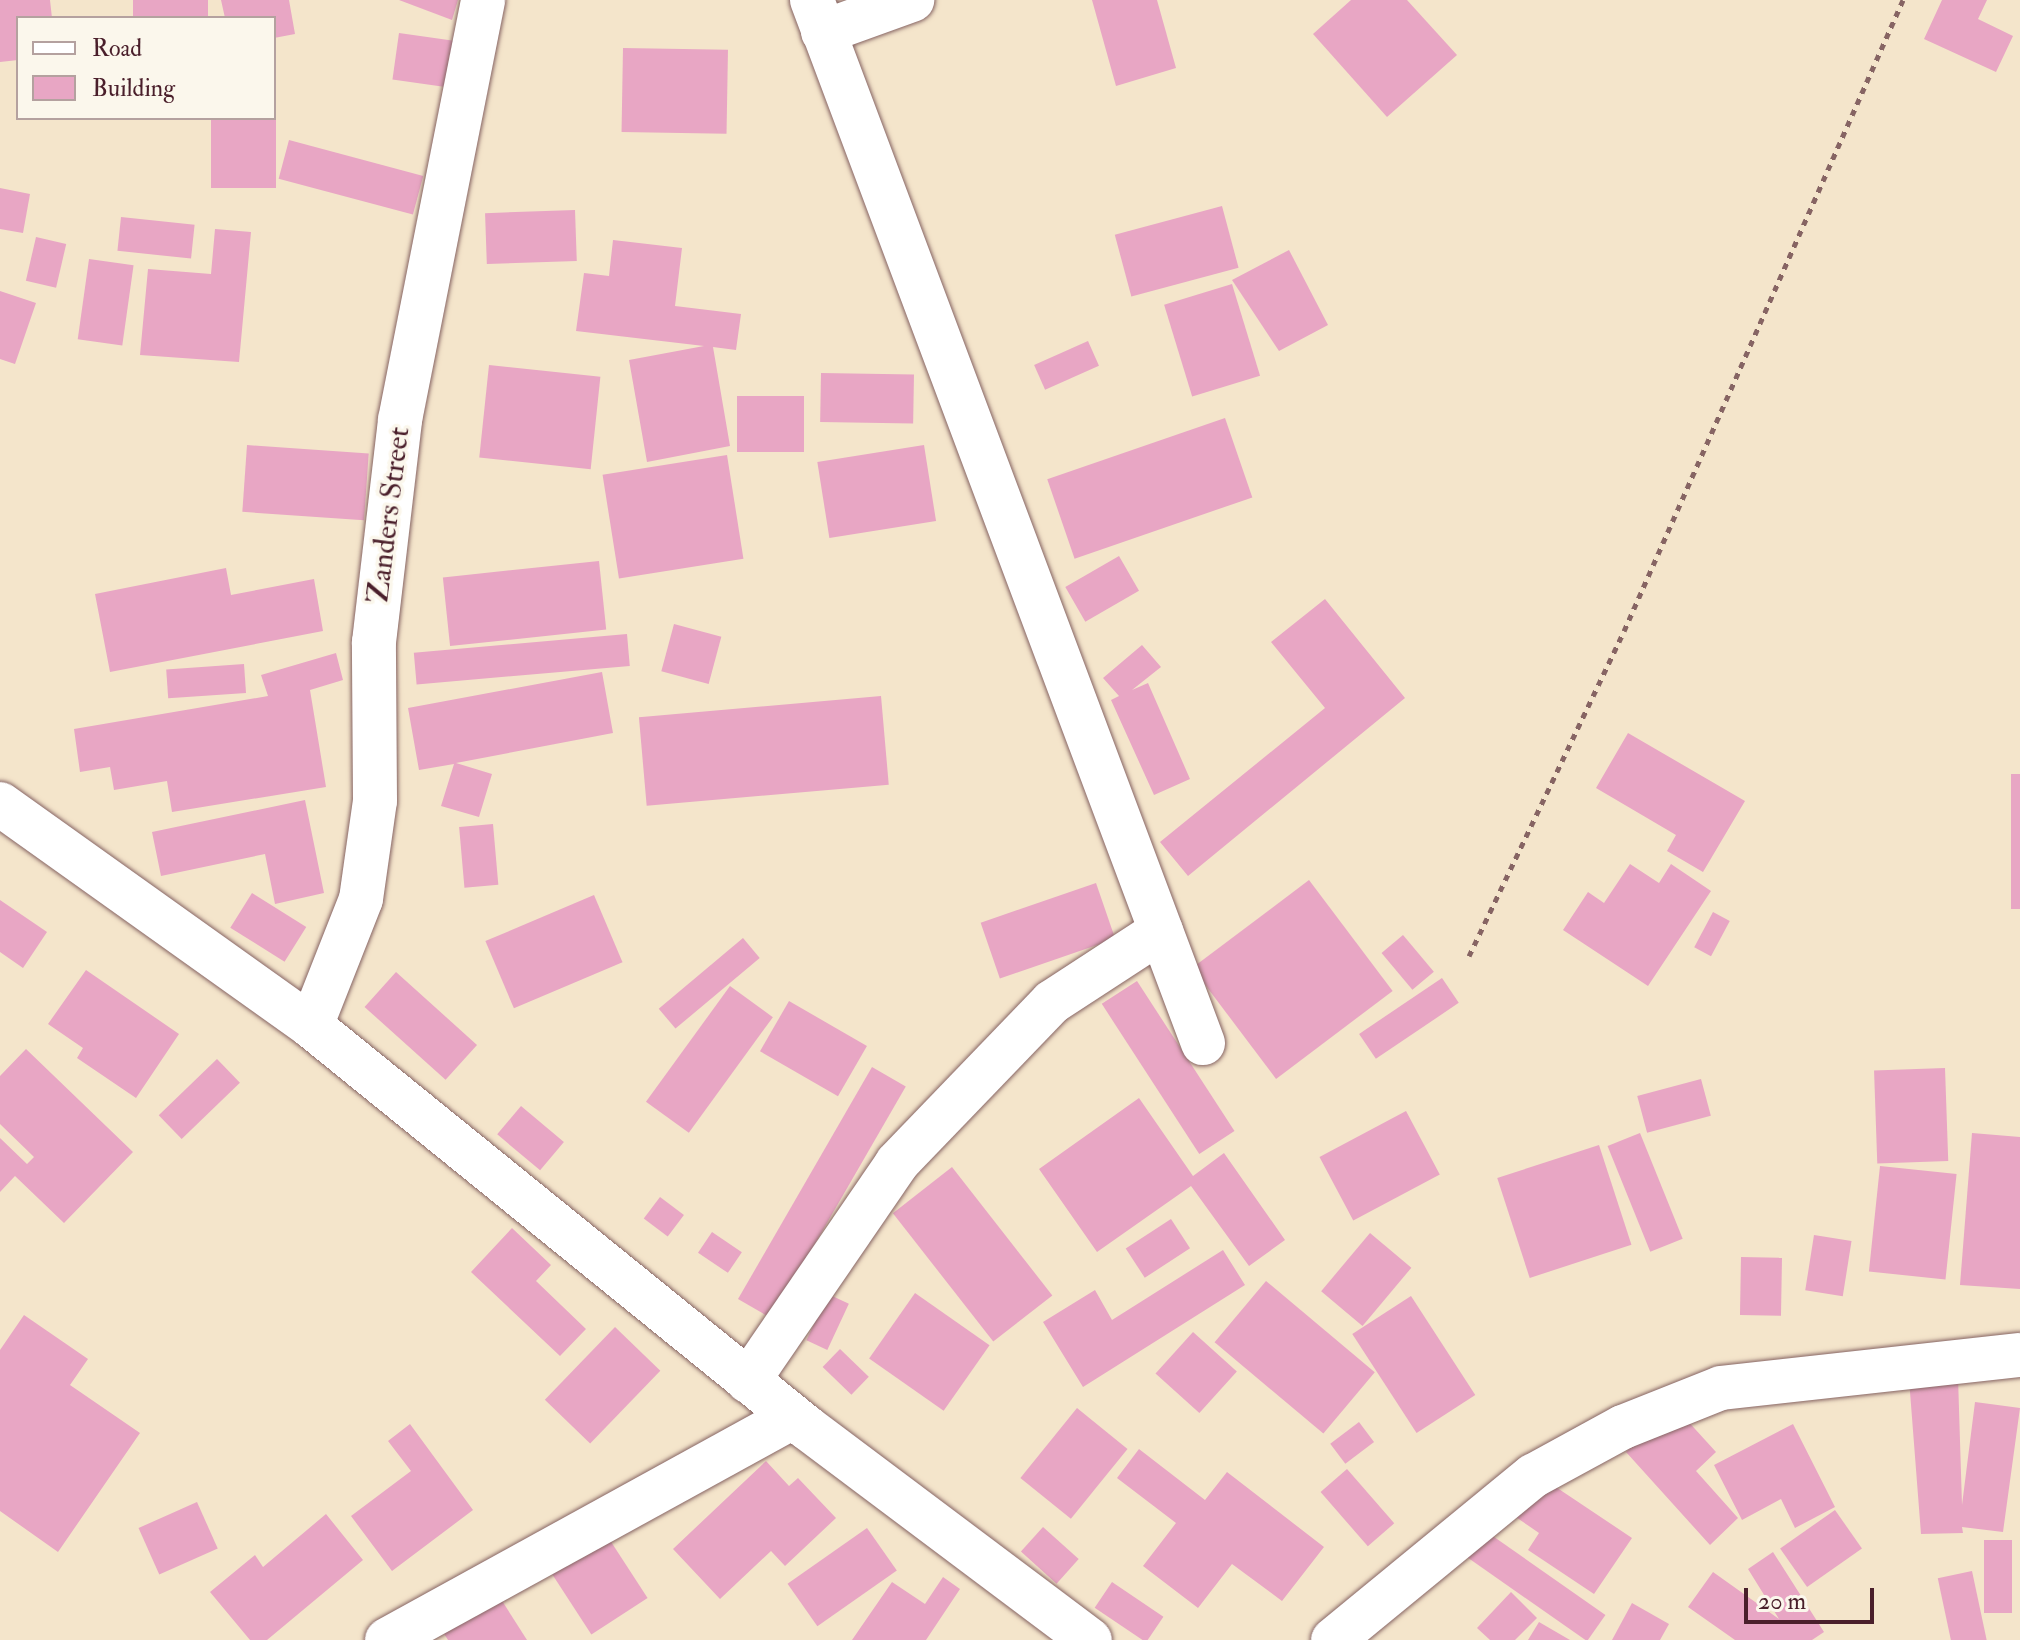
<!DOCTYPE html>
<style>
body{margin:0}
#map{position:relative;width:2020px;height:1640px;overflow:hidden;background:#f4e5cb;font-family:"IM FELL Double Pica",serif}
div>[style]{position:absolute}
.building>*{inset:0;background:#e8a6c4;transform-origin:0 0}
.path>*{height:5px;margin-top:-2.5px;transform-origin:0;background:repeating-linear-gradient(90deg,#866463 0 6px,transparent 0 12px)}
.roads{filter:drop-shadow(0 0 2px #866463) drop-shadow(0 0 2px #866463)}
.minor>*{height:44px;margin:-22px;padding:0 22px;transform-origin:22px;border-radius:22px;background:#fff}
span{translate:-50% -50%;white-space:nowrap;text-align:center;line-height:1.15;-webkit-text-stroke:7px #fbf7ec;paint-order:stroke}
.street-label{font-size:30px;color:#4a1f2b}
.legend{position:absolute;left:16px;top:16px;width:260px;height:104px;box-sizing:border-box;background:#fbf7ec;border:2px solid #b4a19f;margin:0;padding:10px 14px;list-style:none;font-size:24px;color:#4a1f2b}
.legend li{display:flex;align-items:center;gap:16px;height:40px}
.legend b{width:40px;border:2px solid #b4a19f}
.scale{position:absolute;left:1744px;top:1588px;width:130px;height:36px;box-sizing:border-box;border:4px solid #4a1f2b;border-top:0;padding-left:10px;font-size:24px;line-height:28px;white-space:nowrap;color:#4a1f2b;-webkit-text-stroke:6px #fbf7ec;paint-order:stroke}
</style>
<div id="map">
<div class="building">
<div style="clip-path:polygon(0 0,50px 0,52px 18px,18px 18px,18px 60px,0 62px)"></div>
<div style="left:133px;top:0;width:75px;height:18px"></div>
<div style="clip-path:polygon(221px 0,289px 0,295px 34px,274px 38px,274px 18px,225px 18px)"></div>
<div style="clip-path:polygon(399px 0,458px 0,452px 20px)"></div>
<div style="clip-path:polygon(1092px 0,1157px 0,1176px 68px,1116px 86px)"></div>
<div style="clip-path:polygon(1351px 0,1407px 0,1457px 55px,1387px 117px,1313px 34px)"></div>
<div style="clip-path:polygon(1942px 0,1987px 0,1978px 19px,2013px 36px,1996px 72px,1924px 39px)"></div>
<div style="left:399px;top:33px;width:57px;height:47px;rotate:8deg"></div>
<div style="left:623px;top:48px;width:105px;height:84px;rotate:1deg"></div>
<div style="left:211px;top:118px;width:65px;height:70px"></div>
<div style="left:289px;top:140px;width:139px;height:40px;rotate:15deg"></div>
<div style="clip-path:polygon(0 188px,30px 194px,23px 233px,0 229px)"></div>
<div style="left:1222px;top:206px;width:64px;height:111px;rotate:75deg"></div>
<div style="left:575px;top:210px;width:51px;height:90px;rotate:88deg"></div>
<div style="left:121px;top:217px;width:74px;height:34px;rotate:6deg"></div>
<div style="clip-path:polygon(215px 229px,251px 232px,239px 362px,140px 355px,148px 269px,211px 274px)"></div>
<div style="left:36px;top:237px;width:31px;height:45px;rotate:13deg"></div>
<div style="clip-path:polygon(613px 240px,682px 248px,675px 306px,741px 314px,736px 350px,713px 347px,730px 446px,647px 462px,629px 360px,704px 346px,576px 331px,584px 273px,609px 276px)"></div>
<div style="clip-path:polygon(1289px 250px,1328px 325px,1279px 351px,1232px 280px)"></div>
<div style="left:89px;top:259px;width:45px;height:81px;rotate:8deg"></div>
<div style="left:1232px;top:284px;width:96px;height:71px;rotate:73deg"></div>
<div style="clip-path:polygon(0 291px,36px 303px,15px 364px,0 359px)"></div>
<div style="left:1088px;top:341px;width:27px;height:59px;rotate:66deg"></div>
<div style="left:489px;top:365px;width:112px;height:93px;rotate:6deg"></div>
<div style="left:821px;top:373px;width:93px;height:49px;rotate:1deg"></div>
<div style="left:804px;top:396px;width:56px;height:67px;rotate:90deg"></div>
<div style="left:1225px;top:418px;width:84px;height:188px;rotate:71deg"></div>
<div style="left:247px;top:445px;width:122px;height:67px;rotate:4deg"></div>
<div style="left:924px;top:445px;width:77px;height:108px;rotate:81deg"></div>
<div style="left:727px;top:455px;width:105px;height:126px;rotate:81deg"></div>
<div style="left:1119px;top:556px;width:40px;height:62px;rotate:60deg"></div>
<div style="left:599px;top:561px;width:69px;height:157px;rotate:84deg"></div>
<div style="clip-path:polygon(226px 568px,231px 595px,314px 579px,323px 631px,110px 672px,95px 594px)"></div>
<div style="clip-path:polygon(1325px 599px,1405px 698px,1188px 876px,1160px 842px,1325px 708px,1271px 642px)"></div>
<div style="left:674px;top:624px;width:49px;height:49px;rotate:15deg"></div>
<div style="left:627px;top:634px;width:32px;height:214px;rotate:85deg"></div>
<div style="clip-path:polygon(1142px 645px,1161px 667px,1132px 690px,1148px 683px,1190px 779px,1154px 795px,1111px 700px,1119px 696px,1103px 678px)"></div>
<div style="clip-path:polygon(336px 653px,343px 680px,310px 690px,326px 787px,172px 812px,167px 781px,114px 790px,110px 767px,80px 772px,74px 729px,268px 696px,261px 675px)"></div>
<div style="left:244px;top:664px;width:29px;height:78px;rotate:86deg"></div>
<div style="clip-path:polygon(602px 672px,613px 733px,456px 763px,492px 774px,479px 817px,441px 806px,454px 764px,419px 770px,408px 708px)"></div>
<div style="left:881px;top:696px;width:89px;height:243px;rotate:85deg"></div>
<div style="clip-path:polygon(1628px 733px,1745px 801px,1703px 872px,1667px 851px,1676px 835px,1596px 788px)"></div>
<div style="left:2011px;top:774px;width:9px;height:135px"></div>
<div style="clip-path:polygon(305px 800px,324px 893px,275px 904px,265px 854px,161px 876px,152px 832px)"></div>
<div style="left:493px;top:824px;width:61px;height:34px;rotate:85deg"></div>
<div style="clip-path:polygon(1630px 864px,1659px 883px,1671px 864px,1711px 891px,1648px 986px,1563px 930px,1588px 892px,1604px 903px)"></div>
<div style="left:1309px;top:880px;width:139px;height:146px;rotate:53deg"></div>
<div style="left:1096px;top:883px;width:59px;height:122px;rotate:71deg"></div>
<div style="left:252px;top:893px;width:64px;height:41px;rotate:32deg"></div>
<div style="left:594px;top:895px;width:73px;height:118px;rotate:67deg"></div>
<div style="clip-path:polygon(0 900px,47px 932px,23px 968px,0 952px)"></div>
<div style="left:1713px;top:912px;width:19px;height:40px;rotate:28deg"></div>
<div style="left:1403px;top:935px;width:48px;height:28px;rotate:50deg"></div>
<div style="left:743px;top:938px;width:26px;height:110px;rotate:50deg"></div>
<div style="clip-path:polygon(86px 970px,179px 1034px,136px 1098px,77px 1058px,83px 1048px,48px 1024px)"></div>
<div style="left:396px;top:972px;width:109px;height:47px;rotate:42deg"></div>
<div style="left:1442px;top:978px;width:30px;height:100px;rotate:56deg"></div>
<div style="left:1137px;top:981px;width:179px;height:42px;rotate:57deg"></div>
<div style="left:730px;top:986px;width:53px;height:143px;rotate:36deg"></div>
<div style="left:789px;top:1001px;width:90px;height:58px;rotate:30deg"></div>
<div style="clip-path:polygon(26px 1049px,133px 1152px,64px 1223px,15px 1176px,0 1192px,0 1138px,27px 1164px,34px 1157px,0 1124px,0 1076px)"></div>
<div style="left:217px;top:1059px;width:33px;height:81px;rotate:46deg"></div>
<div style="left:872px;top:1067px;width:39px;height:268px;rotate:30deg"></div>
<div style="left:1945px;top:1068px;width:93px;height:71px;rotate:88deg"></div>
<div style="left:1701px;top:1079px;width:38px;height:66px;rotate:75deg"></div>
<div style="clip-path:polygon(1139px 1098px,1193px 1176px,1224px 1153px,1285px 1240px,1249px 1266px,1191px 1186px,1097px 1252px,1039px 1169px)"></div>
<div style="left:521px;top:1106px;width:56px;height:37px;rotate:40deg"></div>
<div style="left:1406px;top:1111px;width:72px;height:98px;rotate:62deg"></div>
<div style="left:1640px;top:1133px;width:114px;height:35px;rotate:68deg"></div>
<div style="clip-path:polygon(1972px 1133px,2020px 1137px,2020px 1289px,1960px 1285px)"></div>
<div style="left:1599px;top:1145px;width:105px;height:107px;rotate:72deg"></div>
<div style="left:1880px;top:1166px;width:77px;height:106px;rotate:6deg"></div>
<div style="left:952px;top:1167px;width:163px;height:75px;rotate:52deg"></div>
<div style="left:660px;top:1197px;width:30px;height:27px;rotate:37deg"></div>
<div style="left:1171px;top:1219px;width:35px;height:54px;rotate:57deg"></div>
<div style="clip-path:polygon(512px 1228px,551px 1265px,536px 1281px,586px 1329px,560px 1356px,471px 1272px)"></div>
<div style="left:712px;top:1232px;width:36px;height:25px;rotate:34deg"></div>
<div style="left:1370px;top:1233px;width:54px;height:76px;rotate:40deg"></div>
<div style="left:1814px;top:1235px;width:38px;height:56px;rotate:9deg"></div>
<div style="clip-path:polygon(1223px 1250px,1245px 1285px,1083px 1387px,1043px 1322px,1095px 1290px,1112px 1320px)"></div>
<div style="left:1741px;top:1257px;width:41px;height:58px;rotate:1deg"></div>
<div style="left:1266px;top:1281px;width:142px;height:80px;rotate:40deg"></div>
<div style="left:915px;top:1293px;width:91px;height:80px;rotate:35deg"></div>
<div style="left:828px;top:1294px;width:23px;height:51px;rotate:25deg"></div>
<div style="left:1411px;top:1296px;width:118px;height:70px;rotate:57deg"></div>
<div style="clip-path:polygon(24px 1315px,88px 1359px,70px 1385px,140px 1433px,58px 1552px,0 1511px,0 1350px)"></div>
<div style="left:615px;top:1327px;width:63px;height:101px;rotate:44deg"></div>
<div style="left:1193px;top:1332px;width:59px;height:56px;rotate:42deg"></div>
<div style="left:840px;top:1349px;width:40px;height:25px;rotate:44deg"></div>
<div style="clip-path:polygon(1958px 1377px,1962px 1505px,1975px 1402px,2020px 1408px,2003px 1532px,1962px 1527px,1963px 1533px,1921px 1534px,1909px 1379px)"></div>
<div style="clip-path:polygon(1675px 1407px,1716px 1452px,1696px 1471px,1738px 1518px,1710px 1545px,1626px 1452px)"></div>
<div style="left:1077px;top:1408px;width:65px;height:90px;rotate:39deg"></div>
<div style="left:1359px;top:1422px;width:25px;height:36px;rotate:53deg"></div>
<div style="clip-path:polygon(410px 1424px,473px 1510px,392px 1571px,351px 1516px,411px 1471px,388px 1441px)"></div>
<div style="clip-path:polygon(1793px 1424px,1835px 1507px,1795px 1528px,1781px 1499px,1742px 1520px,1714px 1465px)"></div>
<div style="clip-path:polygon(1139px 1449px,1205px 1500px,1227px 1472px,1324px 1547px,1282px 1601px,1232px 1564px,1198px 1608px,1143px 1566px,1176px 1523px,1117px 1478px)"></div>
<div style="clip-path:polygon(766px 1461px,789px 1486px,798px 1478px,836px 1518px,785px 1566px,771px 1551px,720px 1599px,673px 1549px)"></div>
<div style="clip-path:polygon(1523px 1465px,1632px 1538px,1594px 1594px,1528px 1550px,1539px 1533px,1497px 1504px)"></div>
<div style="left:1347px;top:1469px;width:72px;height:35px;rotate:49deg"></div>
<div style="left:197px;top:1502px;width:51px;height:64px;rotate:66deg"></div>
<div style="left:1835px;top:1510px;width:47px;height:67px;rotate:55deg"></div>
<div style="clip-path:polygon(326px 1514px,363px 1560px,267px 1640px,250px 1640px,210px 1592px,255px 1555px,263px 1567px)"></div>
<div style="left:1467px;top:1518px;width:169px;height:32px;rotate:35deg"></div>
<div style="left:1043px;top:1527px;width:48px;height:33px;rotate:42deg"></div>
<div style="left:867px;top:1528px;width:52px;height:97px;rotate:55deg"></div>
<div style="left:604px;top:1531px;width:80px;height:67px;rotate:57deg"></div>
<div style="left:1984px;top:1540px;width:28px;height:73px"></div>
<div style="clip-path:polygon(1773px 1552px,1824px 1632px,1812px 1640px,1735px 1640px,1688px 1607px,1713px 1572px,1779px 1619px,1748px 1569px)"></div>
<div style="left:1972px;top:1571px;width:71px;height:35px;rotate:78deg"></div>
<div style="clip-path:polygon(943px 1577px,960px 1589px,926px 1640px,852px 1640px,892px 1582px,925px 1604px)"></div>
<div style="left:1112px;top:1582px;width:62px;height:31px;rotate:34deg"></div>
<div style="clip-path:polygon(1511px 1592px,1537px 1618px,1515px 1640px,1490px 1640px,1477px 1628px)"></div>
<div style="clip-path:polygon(497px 1593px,527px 1640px,448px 1640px,441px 1629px)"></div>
<div style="clip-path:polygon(1632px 1603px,1669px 1624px,1660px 1640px,1612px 1640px)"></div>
<div style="clip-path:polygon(1539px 1622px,1570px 1640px,1528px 1640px)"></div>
</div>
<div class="path">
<div style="left:1469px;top:956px;width:360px;rotate:-64.5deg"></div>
<div style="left:1624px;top:631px;width:690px;rotate:-66.15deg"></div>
</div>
<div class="roads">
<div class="minor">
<div style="left:812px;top:0;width:1114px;rotate:69.45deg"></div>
<div style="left:823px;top:32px;width:95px;rotate:-19.8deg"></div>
<div style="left:0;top:804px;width:382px;rotate:35.5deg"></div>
<div style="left:311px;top:1026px;width:637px;rotate:39.01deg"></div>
<div style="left:806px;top:1427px;width:355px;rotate:36.9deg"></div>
<div style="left:311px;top:1026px;width:136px;rotate:-68.5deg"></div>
<div style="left:361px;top:899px;width:99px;rotate:-81.9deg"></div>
<div style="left:375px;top:801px;width:159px;rotate:-90.4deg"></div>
<div style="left:374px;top:642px;width:224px;rotate:-83.3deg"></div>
<div style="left:400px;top:420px;width:428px;rotate:-78.8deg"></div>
<div style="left:748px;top:1381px;width:264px;rotate:-55.6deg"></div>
<div style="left:897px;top:1163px;width:223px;rotate:-46.1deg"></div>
<div style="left:1052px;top:1002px;width:130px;rotate:-33.1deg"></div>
<div style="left:387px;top:1640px;width:463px;rotate:-28.8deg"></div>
<div style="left:1333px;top:1640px;width:259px;rotate:-39.4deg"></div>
<div style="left:1533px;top:1476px;width:102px;rotate:-28.6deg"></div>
<div style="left:1623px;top:1427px;width:105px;rotate:-21.7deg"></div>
<div style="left:1721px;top:1388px;width:301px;rotate:-6.3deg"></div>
</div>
</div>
<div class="street-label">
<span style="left:389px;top:515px;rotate:-83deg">Zanders Street</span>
</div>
<ul class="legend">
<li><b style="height:10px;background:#fff"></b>Road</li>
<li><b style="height:22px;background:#e8a6c4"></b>Building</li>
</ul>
<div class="scale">20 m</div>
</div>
